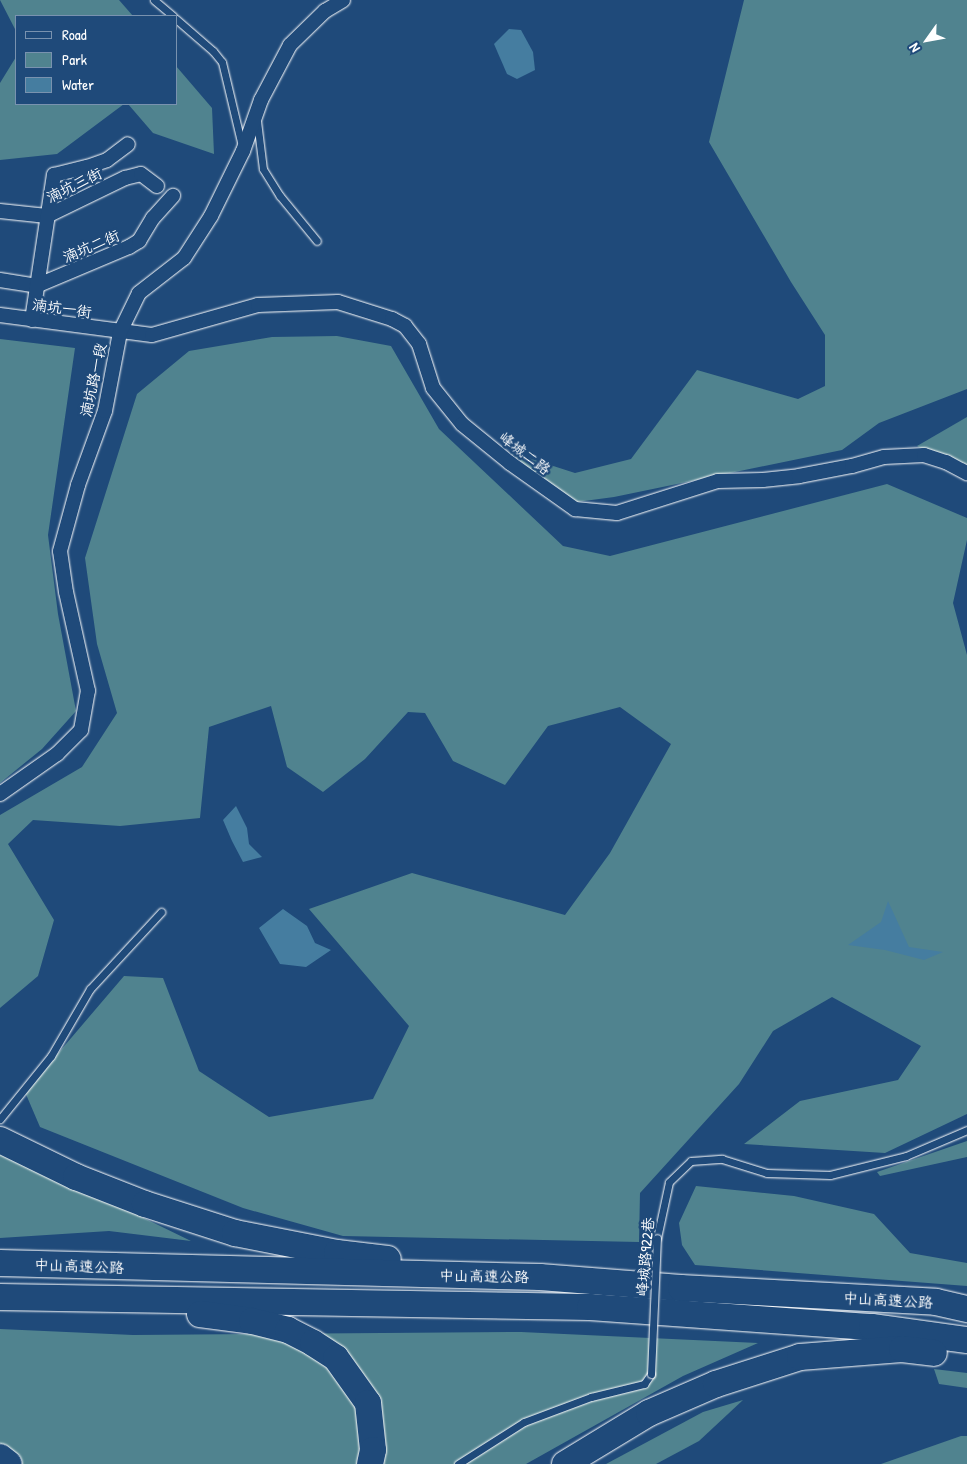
<!DOCTYPE html>
<meta charset="utf-8">
<style>
body{margin:0}
#map{position:relative;width:967px;height:1464px;overflow:hidden;background:#1f4a7a;font-family:"Patrick Hand","LXGW WenKai TC",sans-serif}
div>[style]{position:absolute}
.green>*{inset:0;background:#50838f}
.water>*{inset:0;background:#457da0}
.roads{filter:drop-shadow(0 0 1px #fff) drop-shadow(0 0 1px #fff)}
.service>*{height:7px;margin:-3.5px;padding:0 3.5px;transform-origin:3.5px;border-radius:3.5px;background:#1f4a7a}
.minor>*{height:14px;margin:-7px;padding:0 7px;transform-origin:7px;border-radius:7px;background:#1f4a7a}
.motorway>*{height:26px;margin:-13px;padding:0 13px;transform-origin:13px;border-radius:13px;background:#1f4a7a}
.bridges{filter:drop-shadow(0 0 1px #fff) drop-shadow(0 0 1px #fff)}
.service-bridge>*{height:7px;margin:-3.5px;padding:0 3.5px;transform-origin:3.5px;border-radius:3.5px;background:#1f4a7a}
span{translate:-50% -50%;white-space:nowrap;text-align:center;line-height:1.15;-webkit-text-stroke:5px #1f4a7a;paint-order:stroke}
.street-label{font-size:15px;color:#fff}
.legend{position:absolute;left:15px;top:15px;width:162px;height:90px;box-sizing:border-box;background:#1f4a7a;border:1px solid #7992af;margin:0;padding:6px 9px;list-style:none;font-size:15px;color:#fff}
.legend li{display:flex;align-items:center;gap:10px;height:25px}
.legend b{width:25px;border:1px solid #7992af}
.north{position:absolute;left:902px;top:15px;width:50px;height:50px;-webkit-text-stroke:4px #1f4a7a;paint-order:stroke;rotate:238deg;font-size:14px;font-weight:700;line-height:20px;text-align:center;color:#fff}
.north::after{content:'';display:block;margin:auto;width:18px;height:22px;background:#fff;clip-path:polygon(50% 0,100% 100%,50% 72%,0 100%)}
</style>
<div id="map">
<div class="green">
<div style="clip-path:polygon(0 0,119px 0,133px 16px,16px 16px,16px 31px)"></div>
<div style="clip-path:polygon(744px 0,967px 0,967px 389px,879px 423px,842px 450px,614px 497px,569px 503px,510px 452px,575px 473px,631px 459px,697px 370px,798px 399px,825px 386px,825px 335px,791px 282px,709px 142px)"></div>
<div style="clip-path:polygon(16px 57px,16px 104px,124px 104px,57px 154px,0 160px,0 83px)"></div>
<div style="clip-path:polygon(176px 66px,212px 108px,214px 154px,153px 133px,128px 104px,176px 104px)"></div>
<div style="clip-path:polygon(337px 336px,391px 346px,439px 429px,563px 546px,610px 556px,887px 484px,967px 518px,967px 540px,953px 603px,967px 655px,967px 1114px,885px 1153px,744px 1144px,800px 1101px,898px 1080px,921px 1046px,832px 997px,773px 1031px,739px 1084px,640px 1193px,639px 1242px,343px 1236px,243px 1208px,40px 1127px,25px 1092px,124px 976px,163px 978px,199px 1071px,269px 1117px,373px 1099px,409px 1026px,309px 909px,412px 873px,565px 915px,610px 853px,671px 744px,620px 707px,548px 726px,505px 785px,453px 761px,425px 713px,408px 712px,365px 759px,323px 792px,287px 767px,271px 706px,209px 727px,200px 818px,120px 826px,33px 820px,8px 844px,54px 920px,38px 976px,0 1008px,0 815px,82px 767px,117px 713px,97px 644px,85px 558px,137px 394px,189px 351px,272px 337px)"></div>
<div style="clip-path:polygon(0 339px,75px 348px,48px 535px,58px 614px,76px 711px,42px 749px,0 783px)"></div>
<div style="clip-path:polygon(967px 417px,967px 472px,917px 446px)"></div>
<div style="clip-path:polygon(967px 1141px,967px 1157px,880px 1176px,877px 1172px)"></div>
<div style="clip-path:polygon(0 1148px,191px 1241px,109px 1231px,0 1238px)"></div>
<div style="clip-path:polygon(696px 1186px,794px 1196px,874px 1214px,910px 1253px,967px 1263px,967px 1286px,695px 1265px,682px 1245px,679px 1223px)"></div>
<div style="clip-path:polygon(0 1329px,133px 1335px,521px 1332px,758px 1343px,683px 1376px,526px 1464px,0 1464px)"></div>
<div style="clip-path:polygon(934px 1369px,967px 1373px,967px 1388px,939px 1384px)"></div>
<div style="clip-path:polygon(743px 1400px,699px 1441px,656px 1464px,606px 1464px,703px 1412px)"></div>
<div style="clip-path:polygon(961px 1436px,967px 1436px,967px 1464px,881px 1464px)"></div>
</div>
<div class="water">
<div style="clip-path:polygon(509px 29px,521px 30px,533px 52px,535px 70px,517px 79px,507px 74px,494px 44px)"></div>
<div style="clip-path:polygon(236px 806px,247px 828px,249px 844px,262px 857px,243px 862px,232px 841px,223px 820px)"></div>
<div style="clip-path:polygon(888px 901px,909px 947px,943px 952px,924px 960px,885px 950px,848px 945px,881px 922px)"></div>
<div style="clip-path:polygon(283px 909px,307px 926px,315px 943px,331px 950px,306px 967px,280px 964px,259px 928px)"></div>
</div>
<div class="roads">
<div class="service">
<div style="left:154px;top:0;width:25px;rotate:40deg"></div>
<div style="left:176px;top:19px;width:49px;rotate:40.9deg"></div>
<div style="left:213px;top:51px;width:14px;rotate:51deg"></div>
<div style="left:222px;top:62px;width:86px;rotate:76.6deg"></div>
<div style="left:257px;top:121px;width:48px;rotate:82.9deg"></div>
<div style="left:263px;top:169px;width:32px;rotate:58deg"></div>
<div style="left:280px;top:196px;width:58px;rotate:50.6deg"></div>
<div style="left:0;top:1119px;width:81px;rotate:-51deg"></div>
<div style="left:51px;top:1056px;width:78px;rotate:-59.8deg"></div>
<div style="left:90px;top:989px;width:105px;rotate:-47.3deg"></div>
<div style="left:657px;top:1238px;width:57px;rotate:-77.9deg"></div>
<div style="left:669px;top:1182px;width:30px;rotate:-44deg"></div>
<div style="left:691px;top:1161px;width:31px;rotate:-4deg"></div>
<div style="left:722px;top:1159px;width:47px;rotate:17.3deg"></div>
<div style="left:767px;top:1173px;width:63px;rotate:1.8deg"></div>
<div style="left:830px;top:1175px;width:78px;rotate:-14deg"></div>
<div style="left:906px;top:1156px;width:66px;rotate:-23.1deg"></div>
<div style="left:458px;top:1464px;width:78px;rotate:-32.5deg"></div>
<div style="left:524px;top:1422px;width:72px;rotate:-20.5deg"></div>
<div style="left:591px;top:1397px;width:55px;rotate:-13.8deg"></div>
<div style="left:644px;top:1384px;width:12px;rotate:-55deg"></div>
</div>
<div class="minor">
<div style="left:0;top:211px;width:47px;rotate:6.1deg"></div>
<div style="left:47px;top:216px;width:87px;rotate:-26deg"></div>
<div style="left:125px;top:178px;width:16px;rotate:-14deg"></div>
<div style="left:141px;top:174px;width:20px;rotate:37deg"></div>
<div style="left:0;top:280px;width:36px;rotate:9deg"></div>
<div style="left:36px;top:286px;width:101px;rotate:-22.8deg"></div>
<div style="left:129px;top:247px;width:12px;rotate:-31deg"></div>
<div style="left:139px;top:241px;width:27px;rotate:-59deg"></div>
<div style="left:153px;top:218px;width:30px;rotate:-48deg"></div>
<div style="left:0;top:315px;width:153px;rotate:7.5deg"></div>
<div style="left:152px;top:335px;width:110px;rotate:-15.8deg"></div>
<div style="left:258px;top:305px;width:80px;rotate:-2.1deg"></div>
<div style="left:338px;top:302px;width:57px;rotate:17.5deg"></div>
<div style="left:392px;top:319px;width:15px;rotate:28deg"></div>
<div style="left:405px;top:326px;width:23px;rotate:52deg"></div>
<div style="left:419px;top:344px;width:46px;rotate:72.3deg"></div>
<div style="left:433px;top:388px;width:46px;rotate:51.1deg"></div>
<div style="left:462px;top:424px;width:62px;rotate:39.1deg"></div>
<div style="left:510px;top:463px;width:80px;rotate:35.3deg"></div>
<div style="left:575px;top:509px;width:42px;rotate:5.4deg"></div>
<div style="left:617px;top:513px;width:106px;rotate:-17.6deg"></div>
<div style="left:718px;top:481px;width:45px;rotate:-1.3deg"></div>
<div style="left:763px;top:480px;width:36px;rotate:-6deg"></div>
<div style="left:799px;top:476px;width:54px;rotate:-10.7deg"></div>
<div style="left:852px;top:466px;width:33px;rotate:-16deg"></div>
<div style="left:884px;top:457px;width:40px;rotate:-2.9deg"></div>
<div style="left:924px;top:455px;width:23px;rotate:18deg"></div>
<div style="left:946px;top:462px;width:24px;rotate:28deg"></div>
<div style="left:32px;top:320px;width:147px;rotate:-81.4deg"></div>
<div style="left:54px;top:175px;width:34px;rotate:-14deg"></div>
<div style="left:87px;top:167px;width:21px;rotate:-19deg"></div>
<div style="left:107px;top:160px;width:26px;rotate:-37deg"></div>
<div style="left:0;top:794px;width:70px;rotate:-35.1deg"></div>
<div style="left:57px;top:754px;width:34px;rotate:-45deg"></div>
<div style="left:81px;top:730px;width:40px;rotate:-80deg"></div>
<div style="left:88px;top:691px;width:101px;rotate:-102.5deg"></div>
<div style="left:66px;top:592px;width:41px;rotate:-98.3deg"></div>
<div style="left:60px;top:551px;width:68px;rotate:-74.7deg"></div>
<div style="left:78px;top:485px;width:79px;rotate:-70deg"></div>
<div style="left:105px;top:411px;width:80px;rotate:-79.2deg"></div>
<div style="left:120px;top:332px;width:43px;rotate:-64deg"></div>
<div style="left:139px;top:293px;width:57px;rotate:-37.9deg"></div>
<div style="left:184px;top:258px;width:50px;rotate:-57.3deg"></div>
<div style="left:211px;top:216px;width:72px;rotate:-63.8deg"></div>
<div style="left:243px;top:151px;width:54px;rotate:-70.6deg"></div>
<div style="left:261px;top:100px;width:62px;rotate:-62.2deg"></div>
<div style="left:290px;top:45px;width:49px;rotate:-44.2deg"></div>
<div style="left:325px;top:11px;width:21px;rotate:-31deg"></div>
</div>
<div class="motorway">
<div style="left:0;top:1140px;width:85px;rotate:26deg"></div>
<div style="left:76px;top:1177px;width:74px;rotate:21.4deg"></div>
<div style="left:145px;top:1204px;width:95px;rotate:17.9deg"></div>
<div style="left:235px;top:1233px;width:104px;rotate:11.1deg"></div>
<div style="left:337px;top:1253px;width:51px;rotate:6.7deg"></div>
<div style="left:0;top:1263px;width:540px;rotate:1.49deg"></div>
<div style="left:540px;top:1277px;width:141px;rotate:4.5deg"></div>
<div style="left:681px;top:1288px;width:255px;rotate:3.1deg"></div>
<div style="left:936px;top:1302px;width:32px;rotate:13deg"></div>
<div style="left:0;top:1297px;width:590px;rotate:0.97deg"></div>
<div style="left:590px;top:1307px;width:283px;rotate:4.1deg"></div>
<div style="left:872px;top:1327px;width:96px;rotate:7.8deg"></div>
<div style="left:200px;top:1314px;width:52px;rotate:7.7deg"></div>
<div style="left:252px;top:1321px;width:37px;rotate:14deg"></div>
<div style="left:288px;top:1330px;width:28px;rotate:27deg"></div>
<div style="left:313px;top:1343px;width:27px;rotate:33deg"></div>
<div style="left:336px;top:1358px;width:55px;rotate:54.6deg"></div>
<div style="left:368px;top:1403px;width:47px;rotate:83.9deg"></div>
<div style="left:373px;top:1450px;width:14px;rotate:102deg"></div>
<div style="left:0;top:1457px;width:11px;rotate:38deg"></div>
<div style="left:565px;top:1464px;width:98px;rotate:-31.3deg"></div>
<div style="left:649px;top:1413px;width:73px;rotate:-23.4deg"></div>
<div style="left:716px;top:1384px;width:88px;rotate:-17.8deg"></div>
<div style="left:800px;top:1357px;width:102px;rotate:-4.5deg"></div>
<div style="left:902px;top:1349px;width:32px;rotate:7deg"></div>
</div>
</div>
<div class="bridges">
<div class="service-bridge">
<div style="left:651px;top:1374px;width:136px;rotate:-87.5deg"></div>
</div>
</div>
<div class="street-label">
<span style="left:74px;top:185px;rotate:-26deg">湳坑三街</span>
<span style="left:91px;top:246px;rotate:-23deg">湳坑二街</span>
<span style="left:62px;top:308px;rotate:8deg">湳坑一街</span>
<span style="left:93px;top:380px;rotate:-78deg">湳坑路一段</span>
<span style="left:525px;top:453px;rotate:37deg">峰城二路</span>
<span style="left:645px;top:1257px;rotate:-85deg">峰城路922巷</span>
<span style="left:79px;top:1266px;rotate:2deg">中山高速公路</span>
<span style="left:484px;top:1276px;rotate:1deg">中山高速公路</span>
<span style="left:888px;top:1300px;rotate:3deg">中山高速公路</span>
</div>
<ul class="legend">
<li><b style="height:6px;background:#1f4a7a"></b>Road</li>
<li><b style="height:14px;background:#50838f"></b>Park</li>
<li><b style="height:14px;background:#457da0"></b>Water</li>
</ul>
<div class="north">N</div>
</div>
